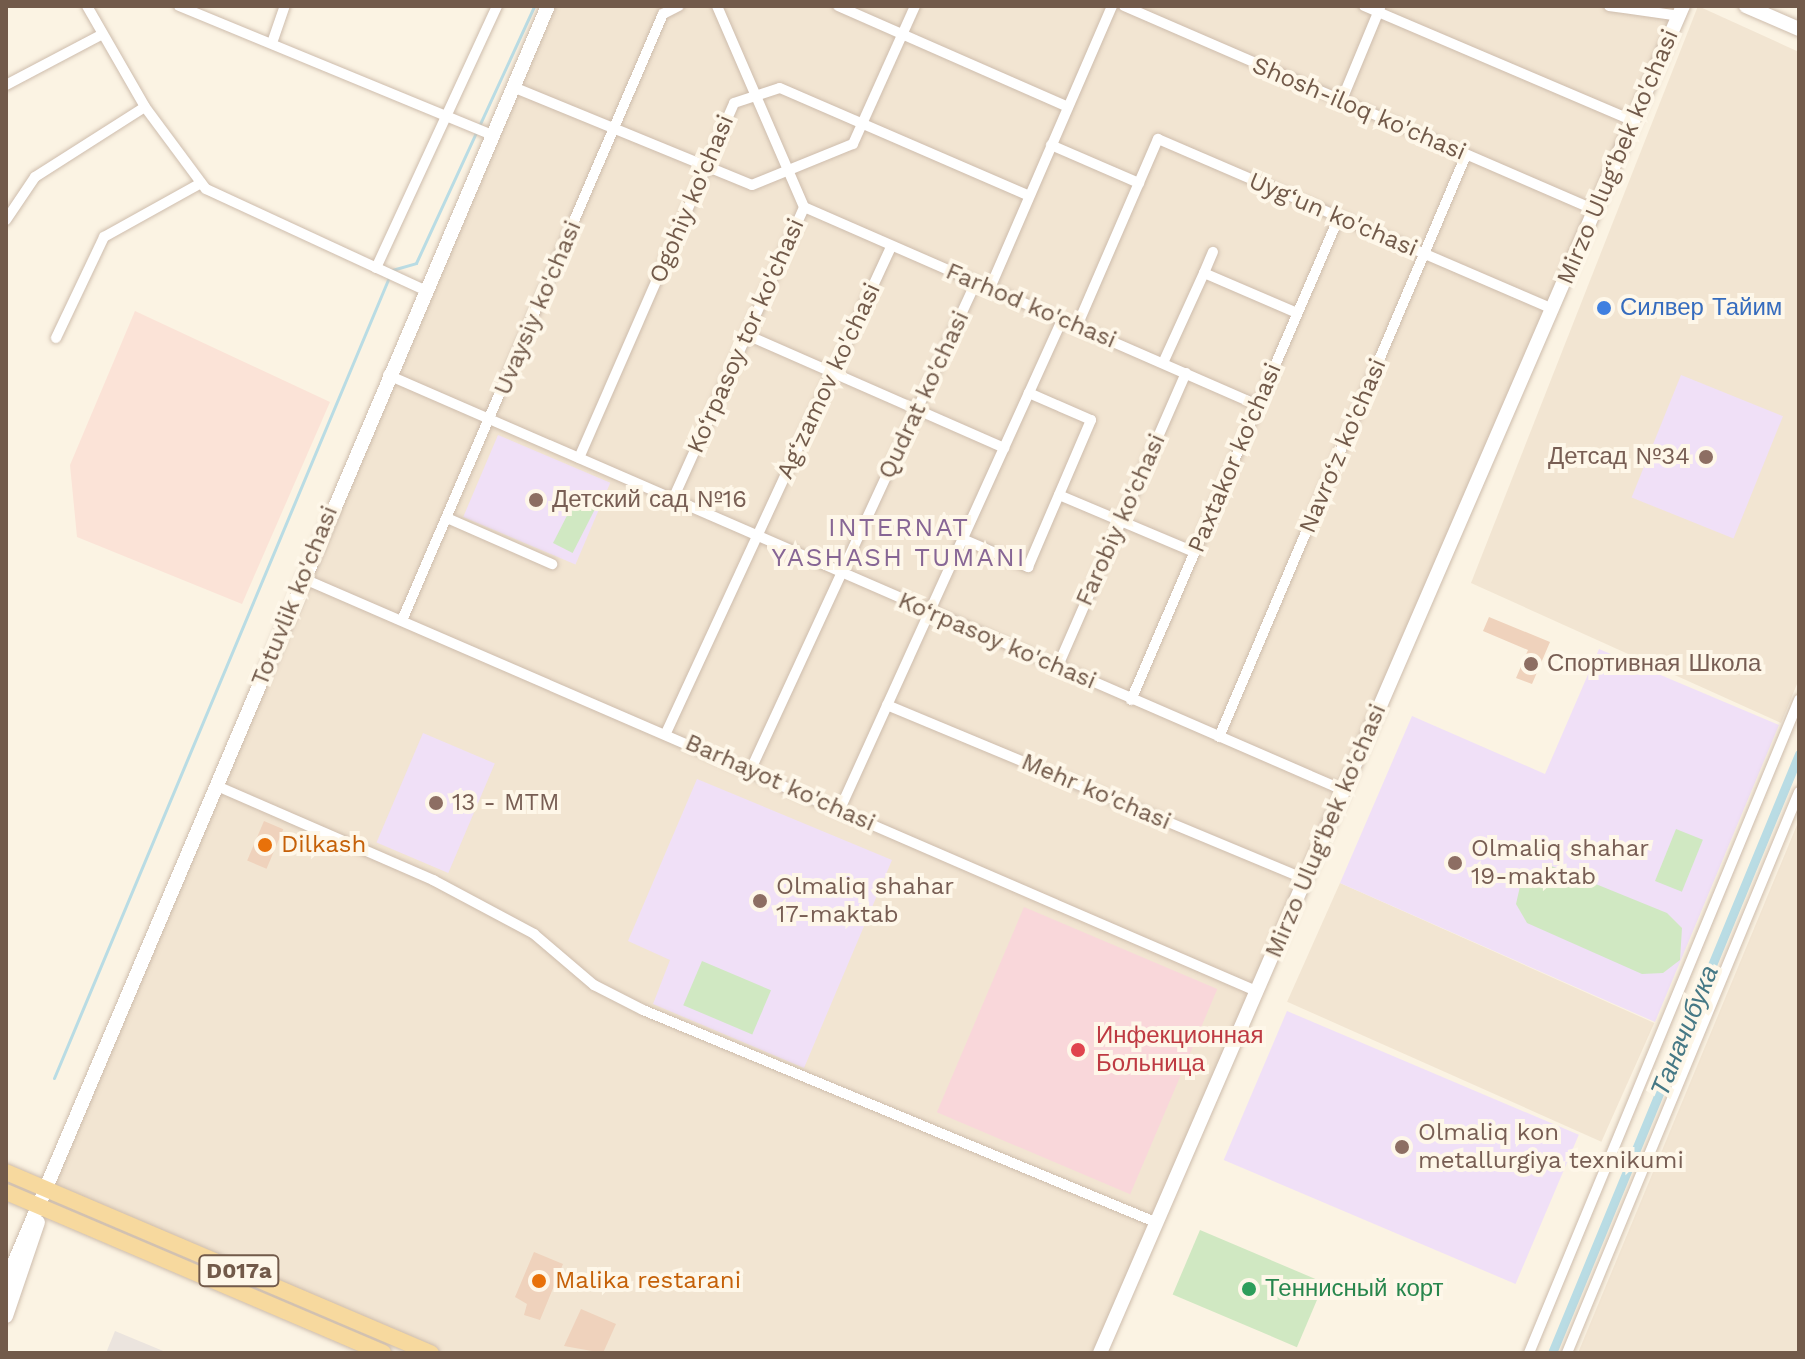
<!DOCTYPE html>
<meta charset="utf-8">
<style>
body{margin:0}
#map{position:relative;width:1805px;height:1359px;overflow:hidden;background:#fbf3e3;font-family:"Work Sans",sans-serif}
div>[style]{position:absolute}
.residential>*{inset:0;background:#f2e5d2;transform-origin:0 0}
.commercial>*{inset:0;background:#fbe3d7}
.industrial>*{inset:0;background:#ebe4de}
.education>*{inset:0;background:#f0e0f7;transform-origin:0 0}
.medical>*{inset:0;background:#f9d7da;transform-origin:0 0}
.green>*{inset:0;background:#d0e8c2;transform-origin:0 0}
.stream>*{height:3px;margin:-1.5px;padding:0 1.5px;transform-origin:1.5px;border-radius:1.5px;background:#b9dce4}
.canal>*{height:9px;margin:-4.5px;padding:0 4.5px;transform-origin:4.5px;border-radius:4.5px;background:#b9dce4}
.building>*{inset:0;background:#efd2bc;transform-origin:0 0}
.roads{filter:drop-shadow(0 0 2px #cebdad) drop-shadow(0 0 2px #cebdad)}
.street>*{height:10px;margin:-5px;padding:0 5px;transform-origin:5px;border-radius:5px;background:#fff}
.secondary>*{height:14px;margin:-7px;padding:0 7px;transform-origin:7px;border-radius:7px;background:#fff}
.primary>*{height:16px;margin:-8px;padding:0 8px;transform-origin:8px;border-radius:8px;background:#f7d99e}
.dots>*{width:22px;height:22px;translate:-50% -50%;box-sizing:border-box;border:4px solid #fef7e9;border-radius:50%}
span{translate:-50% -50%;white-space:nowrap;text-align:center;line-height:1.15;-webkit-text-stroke:8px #fef7e9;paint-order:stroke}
.shield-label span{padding:2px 6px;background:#fef7e9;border:2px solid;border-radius:6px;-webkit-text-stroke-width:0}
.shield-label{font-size:22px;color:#725a4a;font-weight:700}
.street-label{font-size:24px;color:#725a4a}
.shop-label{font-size:24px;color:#366cbe}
.left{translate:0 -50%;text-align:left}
.education-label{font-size:24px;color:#785e54}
.right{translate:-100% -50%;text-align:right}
.food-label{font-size:24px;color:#c56008}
.health-label{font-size:24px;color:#be3a42}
.leisure-label{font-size:24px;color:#27864d}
.neighbourhood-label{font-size:26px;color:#876695;letter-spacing:2px}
.water-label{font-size:26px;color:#457885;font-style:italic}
.frame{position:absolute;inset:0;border:8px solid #725a4a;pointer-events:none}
</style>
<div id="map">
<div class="residential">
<div style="clip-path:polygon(548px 6px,1683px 6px,1100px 1353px,431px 1353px,47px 1189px)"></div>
<div style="clip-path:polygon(1698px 6px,1799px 52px,1799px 679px,1781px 723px,1471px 583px)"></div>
<div style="clip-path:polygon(1799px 820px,1799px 1353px,1578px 1353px)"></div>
<div style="left:1340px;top:883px;width:344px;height:130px;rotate:24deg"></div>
</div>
<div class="commercial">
<div style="clip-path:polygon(135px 311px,330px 402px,242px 604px,77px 537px,70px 465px)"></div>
</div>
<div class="industrial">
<div style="clip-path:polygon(115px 1331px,168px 1353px,106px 1353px)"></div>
</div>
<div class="education">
<div style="left:1681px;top:375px;width:110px;height:132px;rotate:22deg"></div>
<div style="left:498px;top:435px;width:122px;height:89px;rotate:23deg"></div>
<div style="clip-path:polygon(1599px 649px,1779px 725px,1655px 1022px,1340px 883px,1412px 716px,1545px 774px)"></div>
<div style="left:423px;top:733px;width:78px;height:119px;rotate:23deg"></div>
<div style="clip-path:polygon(697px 779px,892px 860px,804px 1068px,653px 1004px,670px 960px,628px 941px)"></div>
<div style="left:1287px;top:1011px;width:317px;height:162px;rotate:23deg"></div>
</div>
<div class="medical">
<div style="left:1024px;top:907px;width:210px;height:223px;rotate:23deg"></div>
</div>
<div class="green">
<div style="left:578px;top:494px;width:22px;height:55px;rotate:27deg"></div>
<div style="left:1676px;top:829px;width:29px;height:56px;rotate:22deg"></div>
<div style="clip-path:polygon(1549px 865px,1667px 913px,1682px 928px,1680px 960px,1663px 973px,1642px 974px,1527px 923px,1516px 904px,1521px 882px)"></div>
<div style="left:702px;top:961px;width:75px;height:48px;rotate:23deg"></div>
<div style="left:1200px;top:1230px;width:135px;height:70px;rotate:23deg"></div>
</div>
<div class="stream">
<div style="left:392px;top:270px;width:25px;rotate:-16deg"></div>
<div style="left:416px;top:263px;width:283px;rotate:-65.3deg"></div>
<div style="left:54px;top:1078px;width:868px;rotate:-67.3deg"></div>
</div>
<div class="canal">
<div style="left:1552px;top:1353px;width:648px;rotate:-67.59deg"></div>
</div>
<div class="building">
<div style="clip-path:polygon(1489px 617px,1550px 642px,1532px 684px,1516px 678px,1528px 650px,1483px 631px)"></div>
<div style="left:264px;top:821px;width:21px;height:43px;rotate:23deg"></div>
<div style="clip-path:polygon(534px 1252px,563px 1264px,540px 1320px,524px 1315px,527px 1304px,515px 1297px)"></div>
<div style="clip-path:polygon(581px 1309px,616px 1324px,603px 1353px,564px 1346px)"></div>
</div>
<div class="roads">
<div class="street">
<div style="left:87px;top:6px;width:116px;rotate:60.1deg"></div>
<div style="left:145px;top:107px;width:102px;rotate:53.4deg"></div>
<div style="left:206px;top:189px;width:241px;rotate:24.8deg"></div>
<div style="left:179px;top:6px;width:339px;rotate:22.4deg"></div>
<div style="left:838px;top:6px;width:251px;rotate:23.7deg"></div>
<div style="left:1124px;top:6px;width:513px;rotate:23.42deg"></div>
<div style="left:1364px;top:6px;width:293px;rotate:23.1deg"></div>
<div style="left:1609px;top:6px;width:72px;rotate:8deg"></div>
<div style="left:272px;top:43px;width:39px;rotate:-71deg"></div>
<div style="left:6px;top:85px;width:107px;rotate:-27.8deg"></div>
<div style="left:513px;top:87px;width:258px;rotate:22.3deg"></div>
<div style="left:752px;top:185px;width:109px;rotate:-22.1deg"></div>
<div style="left:853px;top:144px;width:151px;rotate:-65.8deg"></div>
<div style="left:1341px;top:102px;width:102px;rotate:-67.5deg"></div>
<div style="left:1051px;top:145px;width:96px;rotate:23.4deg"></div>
<div style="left:804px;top:207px;width:495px;rotate:23.6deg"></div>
<div style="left:6px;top:220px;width:52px;rotate:-56deg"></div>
<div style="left:35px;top:177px;width:130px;rotate:-32.5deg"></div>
<div style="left:376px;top:268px;width:289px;rotate:-65.2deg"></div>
<div style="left:1204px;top:273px;width:23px;rotate:-67deg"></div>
<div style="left:990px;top:288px;width:307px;rotate:-66.6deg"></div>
<div style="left:1077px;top:326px;width:204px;rotate:-66.6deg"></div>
<div style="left:1158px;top:139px;width:429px;rotate:23.3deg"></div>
<div style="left:747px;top:335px;width:281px;rotate:23.7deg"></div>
<div style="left:56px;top:338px;width:112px;rotate:-64.6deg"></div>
<div style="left:104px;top:237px;width:111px;rotate:-29.1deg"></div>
<div style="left:1163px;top:363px;width:99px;rotate:-65.5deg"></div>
<div style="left:1204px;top:273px;width:101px;rotate:23.3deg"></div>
<div style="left:388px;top:375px;width:1041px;rotate:23.49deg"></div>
<div style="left:579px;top:458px;width:387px;rotate:-66.4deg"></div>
<div style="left:734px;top:103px;width:48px;rotate:-18.1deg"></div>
<div style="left:780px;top:88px;width:271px;rotate:23.4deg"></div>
<div style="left:1059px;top:495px;width:147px;rotate:22.9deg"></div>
<div style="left:673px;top:499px;width:320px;rotate:-65.8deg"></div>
<div style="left:804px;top:207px;width:219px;rotate:-113.4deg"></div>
<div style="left:447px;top:518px;width:115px;rotate:23.7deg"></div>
<div style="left:965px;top:540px;width:69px;rotate:23.2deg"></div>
<div style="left:1028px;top:567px;width:160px;rotate:-66.8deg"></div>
<div style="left:1091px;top:420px;width:68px;rotate:-156.5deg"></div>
<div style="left:302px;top:578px;width:1040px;rotate:23.41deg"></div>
<div style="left:403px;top:618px;width:658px;rotate:-66.71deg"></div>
<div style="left:663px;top:14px;width:18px;rotate:-27deg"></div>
<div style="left:1057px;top:668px;width:322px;rotate:-66.4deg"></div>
<div style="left:1131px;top:700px;width:526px;rotate:-66.7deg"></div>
<div style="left:887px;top:705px;width:453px;rotate:22.6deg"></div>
<div style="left:666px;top:733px;width:536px;rotate:-65.16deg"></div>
<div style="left:1219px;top:737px;width:632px;rotate:-67deg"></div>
<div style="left:751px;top:769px;width:536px;rotate:-65.2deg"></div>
<div style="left:217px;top:786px;width:236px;rotate:23.5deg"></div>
<div style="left:433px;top:880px;width:115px;rotate:28.1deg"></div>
<div style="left:534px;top:934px;width:79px;rotate:40.4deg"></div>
<div style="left:594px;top:985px;width:55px;rotate:27deg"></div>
<div style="left:643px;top:1010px;width:554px;rotate:22.49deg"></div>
<div style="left:840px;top:809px;width:537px;rotate:-65.58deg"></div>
<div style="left:1529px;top:1353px;width:707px;rotate:-67.54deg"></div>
<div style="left:1567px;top:1353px;width:607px;rotate:-67.53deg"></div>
</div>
<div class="secondary">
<div style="left:1746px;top:6px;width:58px;rotate:23.5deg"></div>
<div style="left:6px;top:1282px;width:1386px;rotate:-66.99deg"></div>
<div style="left:6px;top:1316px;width:99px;rotate:-71.2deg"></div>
<div style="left:1100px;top:1353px;width:1468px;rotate:-66.6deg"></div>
</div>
<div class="primary">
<div style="left:6px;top:1172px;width:462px;rotate:23.1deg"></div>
<div style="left:6px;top:1192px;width:410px;rotate:23.1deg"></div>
</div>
</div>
<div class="dots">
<div style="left:1604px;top:308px;background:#3f7fe0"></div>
<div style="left:1706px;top:457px;background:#8d6e63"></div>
<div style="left:536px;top:500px;background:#8d6e63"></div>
<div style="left:1531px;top:664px;background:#8d6e63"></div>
<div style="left:436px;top:803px;background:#8d6e63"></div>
<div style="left:265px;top:845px;background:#e8710a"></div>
<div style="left:1455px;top:863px;background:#8d6e63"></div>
<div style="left:760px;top:901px;background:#8d6e63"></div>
<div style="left:1078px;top:1050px;background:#e0444e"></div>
<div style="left:1402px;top:1147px;background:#8d6e63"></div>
<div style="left:539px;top:1281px;background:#e8710a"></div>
<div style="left:1249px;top:1289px;background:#2e9e5b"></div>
</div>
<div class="shield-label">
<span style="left:239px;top:1271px">D017a</span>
</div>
<div class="street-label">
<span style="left:1359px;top:109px;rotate:23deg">Shosh-iloq ko'chasi</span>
<span style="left:1618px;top:157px;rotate:-67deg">Mirzo Ulug‘bek ko'chasi</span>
<span style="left:692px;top:199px;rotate:-67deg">Ogohiy ko'chasi</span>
<span style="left:1333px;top:215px;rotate:23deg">Uyg‘un ko'chasi</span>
<span style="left:1031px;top:306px;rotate:23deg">Farhod ko'chasi</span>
<span style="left:538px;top:308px;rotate:-67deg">Uvaysiy ko'chasi</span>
<span style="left:746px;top:336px;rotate:-66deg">Ko‘rpasoy tor ko'chasi</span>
<span style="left:829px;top:381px;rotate:-65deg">Ag‘zamov ko'chasi</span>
<span style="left:924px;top:395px;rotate:-65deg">Qudrat ko'chasi</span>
<span style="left:1343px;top:446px;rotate:-67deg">Navro‘z ko'chasi</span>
<span style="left:1235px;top:458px;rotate:-67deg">Paxtakor ko'chasi</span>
<span style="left:1121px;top:520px;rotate:-66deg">Farobiy ko'chasi</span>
<span style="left:295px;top:596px;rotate:-68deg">Totuvlik ko'chasi</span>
<span style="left:997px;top:641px;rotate:23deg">Ko‘rpasoy ko'chasi</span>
<span style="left:780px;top:783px;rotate:24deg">Barhayot ko'chasi</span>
<span style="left:1096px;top:792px;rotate:23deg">Mehr ko'chasi</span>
<span style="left:1326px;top:831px;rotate:-67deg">Mirzo Ulug'bek ko'chasi</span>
</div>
<div class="shop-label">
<span class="left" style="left:1620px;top:308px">Силвер Тайим</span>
</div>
<div class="education-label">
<span class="right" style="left:1690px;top:457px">Детсад №34</span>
<span class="left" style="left:552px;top:500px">Детский сад №16</span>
<span class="left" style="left:1547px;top:664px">Спортивная Школа</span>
<span class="left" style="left:452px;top:803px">13 - MTM</span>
<span class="left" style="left:1471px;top:863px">Olmaliq shahar<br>19-maktab</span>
<span class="left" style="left:776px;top:901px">Olmaliq shahar<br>17-maktab</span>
<span class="left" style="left:1418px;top:1147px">Olmaliq kon<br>metallurgiya texnikumi</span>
</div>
<div class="food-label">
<span class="left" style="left:281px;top:845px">Dilkash</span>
<span class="left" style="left:555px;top:1281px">Malika restarani</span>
</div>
<div class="health-label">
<span class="left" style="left:1096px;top:1050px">Инфекционная<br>Больница</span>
</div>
<div class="leisure-label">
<span class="left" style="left:1265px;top:1289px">Теннисный корт</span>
</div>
<div class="neighbourhood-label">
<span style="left:899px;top:543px">INTERNAT<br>YASHASH TUMANI</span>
</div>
<div class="water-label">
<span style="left:1685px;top:1031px;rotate:-68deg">Таначибука</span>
</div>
<div class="frame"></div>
</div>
